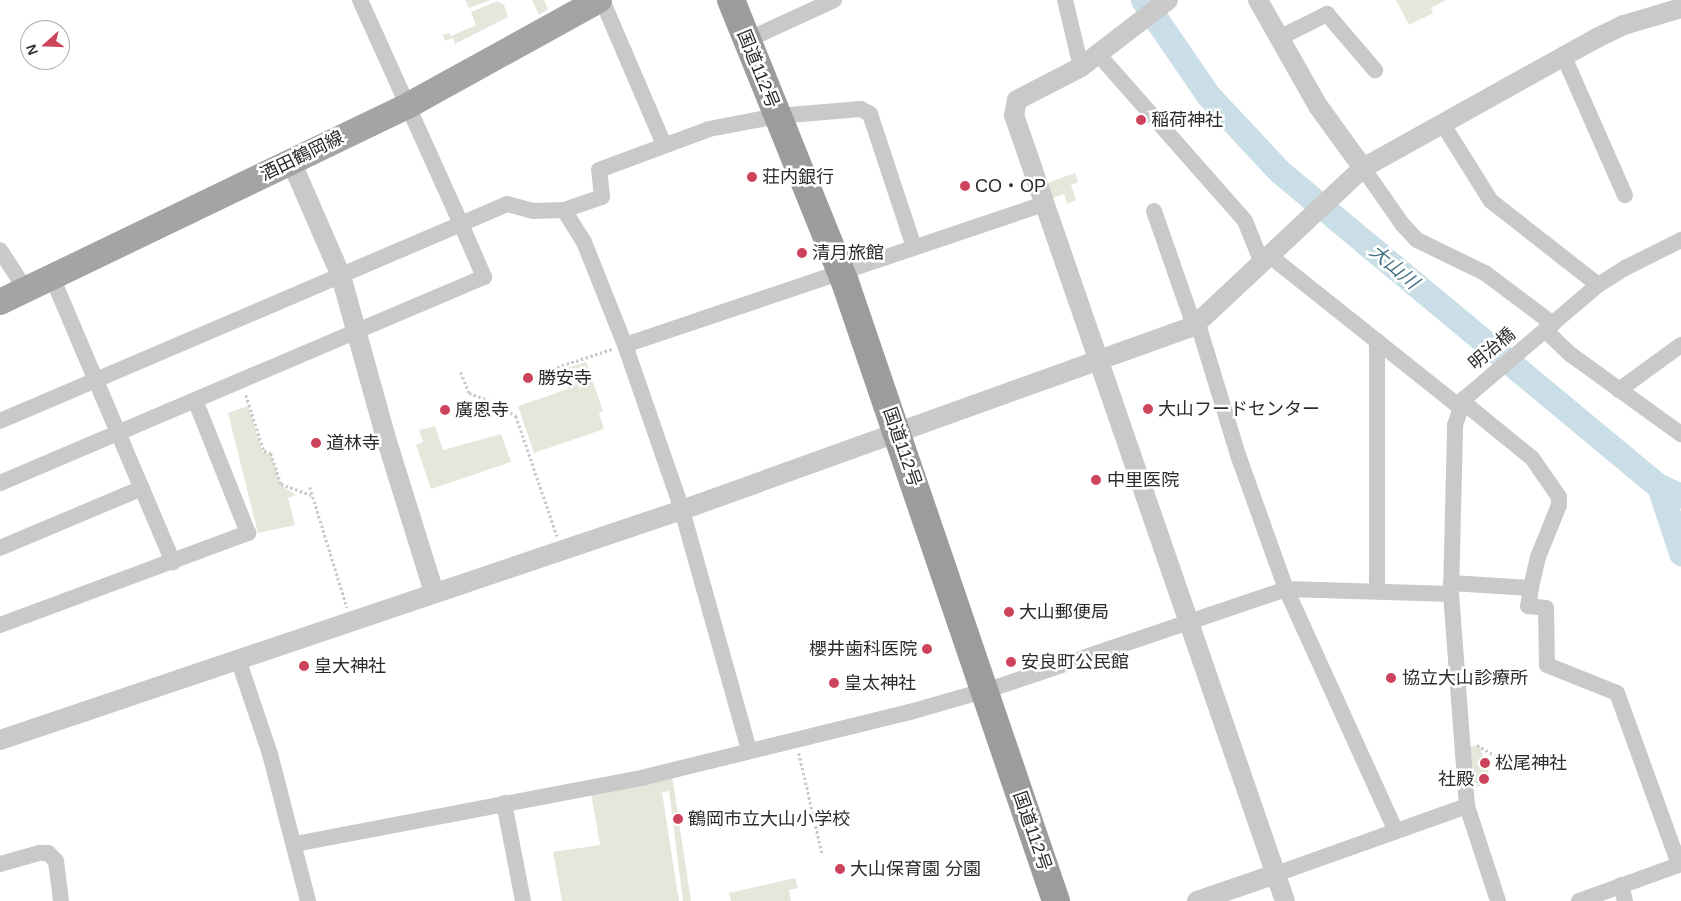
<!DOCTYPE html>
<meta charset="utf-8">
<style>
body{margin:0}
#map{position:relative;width:1681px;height:901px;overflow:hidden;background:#fff;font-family:Helvetica,"Noto Sans JP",sans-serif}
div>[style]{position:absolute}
.green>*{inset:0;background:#e3e8db}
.river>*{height:25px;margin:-12.5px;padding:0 12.5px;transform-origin:12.5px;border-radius:12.5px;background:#c9dee6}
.path>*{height:2.5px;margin-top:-1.25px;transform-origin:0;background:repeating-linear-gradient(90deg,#c9c9c9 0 2.5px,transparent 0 5px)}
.minor>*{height:16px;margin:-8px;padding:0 8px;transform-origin:8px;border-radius:8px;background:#c9c9c9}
.tertiary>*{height:20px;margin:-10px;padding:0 10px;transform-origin:10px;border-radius:10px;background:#c9c9c9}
.primary>*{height:26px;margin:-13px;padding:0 13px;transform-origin:13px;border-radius:13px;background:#a4a4a4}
.trunk>*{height:28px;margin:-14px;padding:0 14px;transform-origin:14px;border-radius:14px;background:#9c9c9c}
.dots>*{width:14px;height:14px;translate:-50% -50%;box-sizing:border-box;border:2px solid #fff;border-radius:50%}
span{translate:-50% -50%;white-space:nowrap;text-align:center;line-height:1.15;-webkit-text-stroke:5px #fff;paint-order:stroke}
.street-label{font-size:18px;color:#2c2c2c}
.poi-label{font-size:18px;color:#2c2c2c}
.left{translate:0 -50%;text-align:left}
.right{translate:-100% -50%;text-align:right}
.water-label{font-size:19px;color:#457283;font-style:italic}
.north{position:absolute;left:20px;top:20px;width:50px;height:50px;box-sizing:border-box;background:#fff;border:1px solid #ababab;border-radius:50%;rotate:250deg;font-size:14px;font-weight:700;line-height:20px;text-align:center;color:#2c2c2c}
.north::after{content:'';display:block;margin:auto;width:18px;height:22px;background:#ce435c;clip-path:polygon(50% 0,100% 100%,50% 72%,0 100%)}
</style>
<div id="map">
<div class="green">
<div style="clip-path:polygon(465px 0,491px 0,469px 8px)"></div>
<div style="clip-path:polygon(532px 0,544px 0,548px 9px,539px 15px)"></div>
<div style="clip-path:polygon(1396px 0,1446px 0,1431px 8px,1433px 13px,1409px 25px)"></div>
<div style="clip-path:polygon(497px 1px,504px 5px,508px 17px,455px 44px,453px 38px,445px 41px,443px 35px,449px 33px,451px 36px,476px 25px,471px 12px)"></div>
<div style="clip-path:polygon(1075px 173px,1078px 182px,1071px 185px,1076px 200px,1067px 204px,1064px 194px,1052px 198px,1047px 183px)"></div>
<div style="clip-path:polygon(586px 362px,603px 411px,599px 413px,604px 429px,534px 453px,518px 406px,568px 389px,561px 370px)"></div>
<div style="clip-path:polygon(248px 406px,263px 452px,271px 454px,281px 485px,296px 495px,288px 498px,295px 525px,258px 533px,228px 413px)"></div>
<div style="clip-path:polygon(435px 426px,443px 450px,501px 434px,511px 462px,431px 489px,416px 445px,423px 442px,419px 430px)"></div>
<div style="clip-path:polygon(1479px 745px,1492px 782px,1470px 789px,1467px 747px)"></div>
<div style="clip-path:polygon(672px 776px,691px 901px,683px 901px,669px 791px,662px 792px,679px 901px,562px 901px,553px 852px,600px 845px,591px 793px)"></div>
<div style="clip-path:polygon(795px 878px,798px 888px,789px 890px,791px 901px,731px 901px,729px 893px)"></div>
</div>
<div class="river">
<div style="left:1143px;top:0;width:115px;rotate:55.6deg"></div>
<div style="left:1208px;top:95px;width:104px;rotate:46.9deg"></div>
<div style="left:1279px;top:171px;width:494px;rotate:39.7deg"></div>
<div style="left:1659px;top:486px;width:24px;rotate:24deg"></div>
<div style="left:1659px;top:486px;width:71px;rotate:71.8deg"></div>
</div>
<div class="path">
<div style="left:557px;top:367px;width:58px;rotate:-18.1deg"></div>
<div style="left:461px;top:372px;width:22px;rotate:69deg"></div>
<div style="left:469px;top:393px;width:31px;rotate:21deg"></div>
<div style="left:498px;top:404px;width:22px;rotate:34deg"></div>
<div style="left:516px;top:416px;width:127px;rotate:71.1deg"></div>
<div style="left:246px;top:395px;width:59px;rotate:72.2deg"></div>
<div style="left:264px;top:451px;width:7px;rotate:16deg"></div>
<div style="left:271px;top:453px;width:33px;rotate:72deg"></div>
<div style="left:281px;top:484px;width:33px;rotate:20deg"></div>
<div style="left:310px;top:487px;width:126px;rotate:72.9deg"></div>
<div style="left:1477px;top:745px;width:28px;rotate:30deg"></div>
<div style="left:799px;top:753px;width:103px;rotate:77deg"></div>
</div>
<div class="minor">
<div style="left:360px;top:0;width:246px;rotate:65.7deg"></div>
<div style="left:461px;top:224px;width:50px;rotate:-23.5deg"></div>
<div style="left:507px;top:204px;width:27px;rotate:15deg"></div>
<div style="left:533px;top:211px;width:31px;rotate:-2deg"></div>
<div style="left:564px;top:210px;width:40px;rotate:-18.9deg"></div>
<div style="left:602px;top:197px;width:27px;rotate:-96deg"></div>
<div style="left:599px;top:170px;width:117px;rotate:-20.4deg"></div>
<div style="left:709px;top:129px;width:69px;rotate:-10.8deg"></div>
<div style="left:777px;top:116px;width:84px;rotate:-4.8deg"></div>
<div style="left:861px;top:109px;width:10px;rotate:29deg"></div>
<div style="left:870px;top:114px;width:140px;rotate:71.7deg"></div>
<div style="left:602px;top:0;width:158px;rotate:66.8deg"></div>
<div style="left:1065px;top:0;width:69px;rotate:76.6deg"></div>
<div style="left:1279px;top:38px;width:54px;rotate:-26.6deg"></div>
<div style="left:1327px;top:14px;width:74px;rotate:49.4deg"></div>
<div style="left:747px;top:40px;width:96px;rotate:-24.7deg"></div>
<div style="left:1098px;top:54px;width:222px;rotate:48.6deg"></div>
<div style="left:1245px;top:221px;width:45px;rotate:68deg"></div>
<div style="left:1564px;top:57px;width:151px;rotate:66.2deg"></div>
<div style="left:1442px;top:123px;width:92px;rotate:57.9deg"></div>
<div style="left:1491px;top:201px;width:136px;rotate:38.1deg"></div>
<div style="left:1363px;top:168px;width:68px;rotate:55.1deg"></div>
<div style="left:1402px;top:224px;width:22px;rotate:47deg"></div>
<div style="left:1417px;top:240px;width:76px;rotate:25.9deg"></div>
<div style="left:1485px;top:273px;width:85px;rotate:36.9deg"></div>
<div style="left:564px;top:210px;width:38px;rotate:58deg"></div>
<div style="left:584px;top:242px;width:111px;rotate:68.3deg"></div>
<div style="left:625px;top:345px;width:175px;rotate:70.9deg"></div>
<div style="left:682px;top:510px;width:249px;rotate:74.4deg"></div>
<div style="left:1154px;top:211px;width:122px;rotate:70.8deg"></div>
<div style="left:0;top:250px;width:48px;rotate:57deg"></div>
<div style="left:1270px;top:256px;width:244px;rotate:38.5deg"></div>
<div style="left:52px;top:277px;width:310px;rotate:67deg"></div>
<div style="left:1198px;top:324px;width:137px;rotate:73deg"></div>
<div style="left:1238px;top:455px;width:142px;rotate:70.3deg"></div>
<div style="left:1286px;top:589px;width:266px;rotate:65.6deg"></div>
<div style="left:1545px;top:330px;width:35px;rotate:44deg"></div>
<div style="left:1570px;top:354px;width:137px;rotate:35.8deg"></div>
<div style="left:1377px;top:341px;width:250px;rotate:90deg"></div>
<div style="left:625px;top:345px;width:443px;rotate:-18.6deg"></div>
<div style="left:1619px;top:390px;width:77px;rotate:-36deg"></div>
<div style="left:1463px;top:402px;width:89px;rotate:39.1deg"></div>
<div style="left:1532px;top:458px;width:47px;rotate:55.3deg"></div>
<div style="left:1559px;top:497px;width:8px;rotate:90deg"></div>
<div style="left:1559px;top:505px;width:56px;rotate:112deg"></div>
<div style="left:1538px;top:557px;width:32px;rotate:103deg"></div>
<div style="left:0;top:421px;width:501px;rotate:-23.14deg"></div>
<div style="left:461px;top:224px;width:58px;rotate:66.5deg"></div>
<div style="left:484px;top:277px;width:526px;rotate:156.94deg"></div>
<div style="left:0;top:548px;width:154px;rotate:-22.9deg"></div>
<div style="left:1451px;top:583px;width:80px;rotate:3.6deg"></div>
<div style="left:1531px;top:588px;width:18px;rotate:99deg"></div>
<div style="left:1528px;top:606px;width:18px;rotate:6deg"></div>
<div style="left:1546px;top:608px;width:57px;rotate:89deg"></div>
<div style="left:1547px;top:665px;width:75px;rotate:21.8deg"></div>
<div style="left:1617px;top:693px;width:182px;rotate:70.1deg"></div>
<div style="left:0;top:625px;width:265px;rotate:-20.4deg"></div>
<div style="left:248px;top:533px;width:143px;rotate:-111.7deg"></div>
<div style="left:238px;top:659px;width:100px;rotate:71.4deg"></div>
<div style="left:270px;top:754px;width:152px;rotate:75.5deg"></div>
<div style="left:504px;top:803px;width:100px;rotate:79deg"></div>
<div style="left:295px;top:844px;width:356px;rotate:-10.8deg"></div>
<div style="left:645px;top:777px;width:273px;rotate:-13.8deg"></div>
<div style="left:910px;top:712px;width:91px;rotate:-16deg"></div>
<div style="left:997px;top:687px;width:305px;rotate:-18.7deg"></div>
<div style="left:1286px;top:589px;width:165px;rotate:1.7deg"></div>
<div style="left:0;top:864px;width:41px;rotate:-15.8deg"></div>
<div style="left:39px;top:853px;width:9px"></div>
<div style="left:48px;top:853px;width:11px;rotate:45deg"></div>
<div style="left:56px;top:861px;width:40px;rotate:82.9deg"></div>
<div style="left:1276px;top:874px;width:203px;rotate:-19.6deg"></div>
<div style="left:1621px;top:885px;width:16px;rotate:76deg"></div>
<div style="left:1498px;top:901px;width:100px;rotate:-108.1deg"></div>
<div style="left:1467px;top:806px;width:213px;rotate:-94.3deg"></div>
<div style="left:1451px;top:594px;width:169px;rotate:-88.6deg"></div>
<div style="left:1455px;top:425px;width:28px;rotate:-71deg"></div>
<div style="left:1464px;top:399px;width:176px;rotate:-40.4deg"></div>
<div style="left:1598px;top:285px;width:32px;rotate:-32deg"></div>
<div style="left:1625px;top:268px;width:63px;rotate:-26.6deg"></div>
<div style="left:1579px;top:901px;width:109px;rotate:-19.9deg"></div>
</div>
<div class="tertiary">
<div style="left:1168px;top:0;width:110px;rotate:142.4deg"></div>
<div style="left:1081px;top:67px;width:72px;rotate:152.7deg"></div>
<div style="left:1017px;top:100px;width:15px;rotate:101deg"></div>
<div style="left:1014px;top:115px;width:831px;rotate:70.98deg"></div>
<div style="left:1258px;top:0;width:122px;rotate:60.5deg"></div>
<div style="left:1318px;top:106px;width:77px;rotate:54deg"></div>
<div style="left:291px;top:161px;width:125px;rotate:66.5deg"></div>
<div style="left:341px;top:276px;width:165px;rotate:74.5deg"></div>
<div style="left:385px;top:435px;width:164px;rotate:72.7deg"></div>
<div style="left:0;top:740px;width:720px;rotate:-18.64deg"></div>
<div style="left:682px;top:510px;width:544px;rotate:-19.77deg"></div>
<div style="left:1194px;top:326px;width:231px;rotate:-43.1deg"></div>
<div style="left:1363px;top:168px;width:268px;rotate:-29.1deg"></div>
<div style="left:1597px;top:38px;width:30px;rotate:-26deg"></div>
<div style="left:1624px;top:25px;width:59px;rotate:-16.6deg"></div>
<div style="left:1197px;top:901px;width:83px;rotate:-18.9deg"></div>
</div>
<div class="primary">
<div style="left:0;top:302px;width:454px;rotate:-25.7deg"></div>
<div style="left:409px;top:105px;width:217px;rotate:-28.9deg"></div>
</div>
<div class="trunk">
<div style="left:731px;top:0;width:304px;rotate:68deg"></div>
<div style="left:845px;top:282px;width:654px;rotate:71.18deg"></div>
</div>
<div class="dots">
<div style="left:1141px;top:120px;background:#ce435c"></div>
<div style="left:752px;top:177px;background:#ce435c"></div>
<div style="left:965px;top:186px;background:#ce435c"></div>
<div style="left:802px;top:253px;background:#ce435c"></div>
<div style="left:528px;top:378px;background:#ce435c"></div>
<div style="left:1148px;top:409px;background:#ce435c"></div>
<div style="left:445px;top:410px;background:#ce435c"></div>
<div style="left:316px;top:443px;background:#ce435c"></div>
<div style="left:1096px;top:480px;background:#ce435c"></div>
<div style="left:1009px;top:612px;background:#ce435c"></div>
<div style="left:927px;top:649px;background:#ce435c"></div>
<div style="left:1011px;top:662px;background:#ce435c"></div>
<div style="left:304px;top:666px;background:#ce435c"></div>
<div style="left:1391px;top:678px;background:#ce435c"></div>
<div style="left:834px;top:683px;background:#ce435c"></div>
<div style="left:1485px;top:763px;background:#ce435c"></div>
<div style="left:1484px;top:779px;background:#ce435c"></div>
<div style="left:678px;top:819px;background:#ce435c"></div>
<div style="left:840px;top:869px;background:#ce435c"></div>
</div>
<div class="street-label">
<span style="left:758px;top:69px;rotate:68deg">国道112号</span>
<span style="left:302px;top:156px;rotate:-26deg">酒田鶴岡線</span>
<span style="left:1492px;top:349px;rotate:-40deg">明治橋</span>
<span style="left:902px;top:447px;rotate:71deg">国道112号</span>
<span style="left:1032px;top:831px;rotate:71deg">国道112号</span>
</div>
<div class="poi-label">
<span class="left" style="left:1151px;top:120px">稲荷神社</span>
<span class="left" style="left:762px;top:177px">荘内銀行</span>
<span class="left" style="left:975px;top:186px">CO・OP</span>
<span class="left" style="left:812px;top:253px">清月旅館</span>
<span class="left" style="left:538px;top:378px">勝安寺</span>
<span class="left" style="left:1158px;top:409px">大山フードセンター</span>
<span class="left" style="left:455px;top:410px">廣恩寺</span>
<span class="left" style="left:326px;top:443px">道林寺</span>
<span class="left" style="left:1107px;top:480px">中里医院</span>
<span class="left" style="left:1019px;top:612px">大山郵便局</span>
<span class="right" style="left:917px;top:649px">櫻井歯科医院</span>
<span class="left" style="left:1021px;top:662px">安良町公民館</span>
<span class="left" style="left:314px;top:666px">皇大神社</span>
<span class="left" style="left:1402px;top:678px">協立大山診療所</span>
<span class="left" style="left:844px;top:683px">皇太神社</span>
<span class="left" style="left:1495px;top:763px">松尾神社</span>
<span class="right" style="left:1474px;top:779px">社殿</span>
<span class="left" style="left:688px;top:819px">鶴岡市立大山小学校</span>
<span class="left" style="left:850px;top:869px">大山保育園 分園</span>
</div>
<div class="water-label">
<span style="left:1394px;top:267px;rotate:40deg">大山川</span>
</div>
<div class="north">N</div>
</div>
